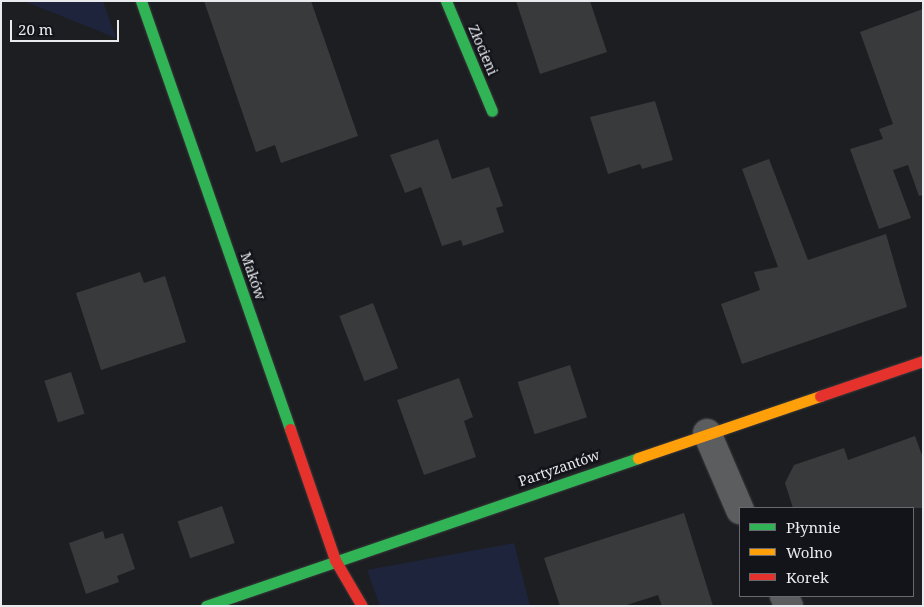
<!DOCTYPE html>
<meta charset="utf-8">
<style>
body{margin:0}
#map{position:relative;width:924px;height:607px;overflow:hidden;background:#1d1e21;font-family:"Noto Serif",serif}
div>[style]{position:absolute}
.green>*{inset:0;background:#1f243d}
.building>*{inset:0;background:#393a3c;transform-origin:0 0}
.roads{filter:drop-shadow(0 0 1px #38393b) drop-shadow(0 0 1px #38393b)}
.street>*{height:28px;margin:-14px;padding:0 14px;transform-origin:14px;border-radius:14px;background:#5c5d5f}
.fast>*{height:11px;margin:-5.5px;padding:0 5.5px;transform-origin:5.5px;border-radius:5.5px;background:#30b455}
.slow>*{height:11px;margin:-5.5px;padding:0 5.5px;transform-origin:5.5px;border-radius:5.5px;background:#ff9f0a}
.jam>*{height:11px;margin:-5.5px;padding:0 5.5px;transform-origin:5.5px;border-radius:5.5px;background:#e5322d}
span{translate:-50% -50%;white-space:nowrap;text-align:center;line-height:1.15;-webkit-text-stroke:5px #12141a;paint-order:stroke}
.street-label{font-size:14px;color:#e9eaee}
.frame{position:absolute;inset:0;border:2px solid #e9eaee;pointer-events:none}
.legend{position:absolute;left:739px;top:507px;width:175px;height:90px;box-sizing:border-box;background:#12141a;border:1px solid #686a6f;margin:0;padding:6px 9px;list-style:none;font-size:15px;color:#e9eaee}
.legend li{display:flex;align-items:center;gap:10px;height:25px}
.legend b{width:25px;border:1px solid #686a6f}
.scale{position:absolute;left:10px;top:20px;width:109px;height:22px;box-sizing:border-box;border:2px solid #e9eaee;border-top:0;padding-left:6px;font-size:15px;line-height:18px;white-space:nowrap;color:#e9eaee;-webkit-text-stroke:4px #12141a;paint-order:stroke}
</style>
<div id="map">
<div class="green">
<div style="clip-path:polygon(24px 1px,103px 1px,116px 38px)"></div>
<div style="clip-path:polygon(514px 543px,530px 606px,380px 606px,367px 570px)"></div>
</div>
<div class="building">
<div style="clip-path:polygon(204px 1px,311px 1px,358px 136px,281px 163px,275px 145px,256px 152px)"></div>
<div style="clip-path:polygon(516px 1px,590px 1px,607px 52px,540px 74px)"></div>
<div style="clip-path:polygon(923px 9px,923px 195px,919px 196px,908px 165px,893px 170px,911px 218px,879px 229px,850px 149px,883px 139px,879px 129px,893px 124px,860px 32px)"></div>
<div style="clip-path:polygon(655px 101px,673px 160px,642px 169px,640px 164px,608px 174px,590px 117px)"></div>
<div style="clip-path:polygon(438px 139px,452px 179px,489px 167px,503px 206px,496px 208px,504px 232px,463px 246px,461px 240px,442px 246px,421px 187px,405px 193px,390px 155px)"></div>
<div style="clip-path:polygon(769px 159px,808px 260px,886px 234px,907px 307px,742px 364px,721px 304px,760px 290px,754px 272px,778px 267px,742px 169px)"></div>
<div style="clip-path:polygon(140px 272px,144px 283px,165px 276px,186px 342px,101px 370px,76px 293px)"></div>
<div style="left:373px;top:303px;width:70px;height:36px;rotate:69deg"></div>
<div style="left:570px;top:365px;width:55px;height:55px;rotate:72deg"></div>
<div style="left:71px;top:372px;width:44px;height:28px;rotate:72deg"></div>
<div style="clip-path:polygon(459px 378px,473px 417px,464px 421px,476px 457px,424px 475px,397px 400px)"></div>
<div style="clip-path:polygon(915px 436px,923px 458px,923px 508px,793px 508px,785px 483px,794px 465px,844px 448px,848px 460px)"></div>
<div style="left:222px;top:506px;width:39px;height:47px;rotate:71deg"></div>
<div style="clip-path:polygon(684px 513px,713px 606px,662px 606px,658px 595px,624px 606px,560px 606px,544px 558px)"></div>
<div style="clip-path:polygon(103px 531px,105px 539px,123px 533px,135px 569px,117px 576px,119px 582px,86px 594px,69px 543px)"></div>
</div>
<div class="roads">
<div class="street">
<div style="left:707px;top:433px;width:84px;rotate:66.8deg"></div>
<div style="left:784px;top:596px;width:11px;rotate:63deg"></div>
</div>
<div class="fast">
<div style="left:141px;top:1px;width:453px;rotate:70.8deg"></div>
<div style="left:446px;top:1px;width:119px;rotate:67.3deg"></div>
<div style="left:206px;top:606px;width:457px;rotate:-18.9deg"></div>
</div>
<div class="slow">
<div style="left:638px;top:458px;width:192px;rotate:-18.8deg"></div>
</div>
<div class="jam">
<div style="left:820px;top:396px;width:109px;rotate:-18.8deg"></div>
<div style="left:290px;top:429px;width:139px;rotate:71deg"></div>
<div style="left:335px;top:560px;width:53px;rotate:59.6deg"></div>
</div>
</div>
<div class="street-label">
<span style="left:483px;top:50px;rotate:67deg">Złocieni</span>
<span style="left:253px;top:276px;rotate:71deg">Maków</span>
<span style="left:559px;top:468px;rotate:-19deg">Partyzantów</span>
</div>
<div class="frame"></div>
<ul class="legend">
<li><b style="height:6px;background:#30b455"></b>Płynnie</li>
<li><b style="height:6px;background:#ff9f0a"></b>Wolno</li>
<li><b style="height:6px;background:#e5322d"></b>Korek</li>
</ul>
<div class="scale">20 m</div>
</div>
